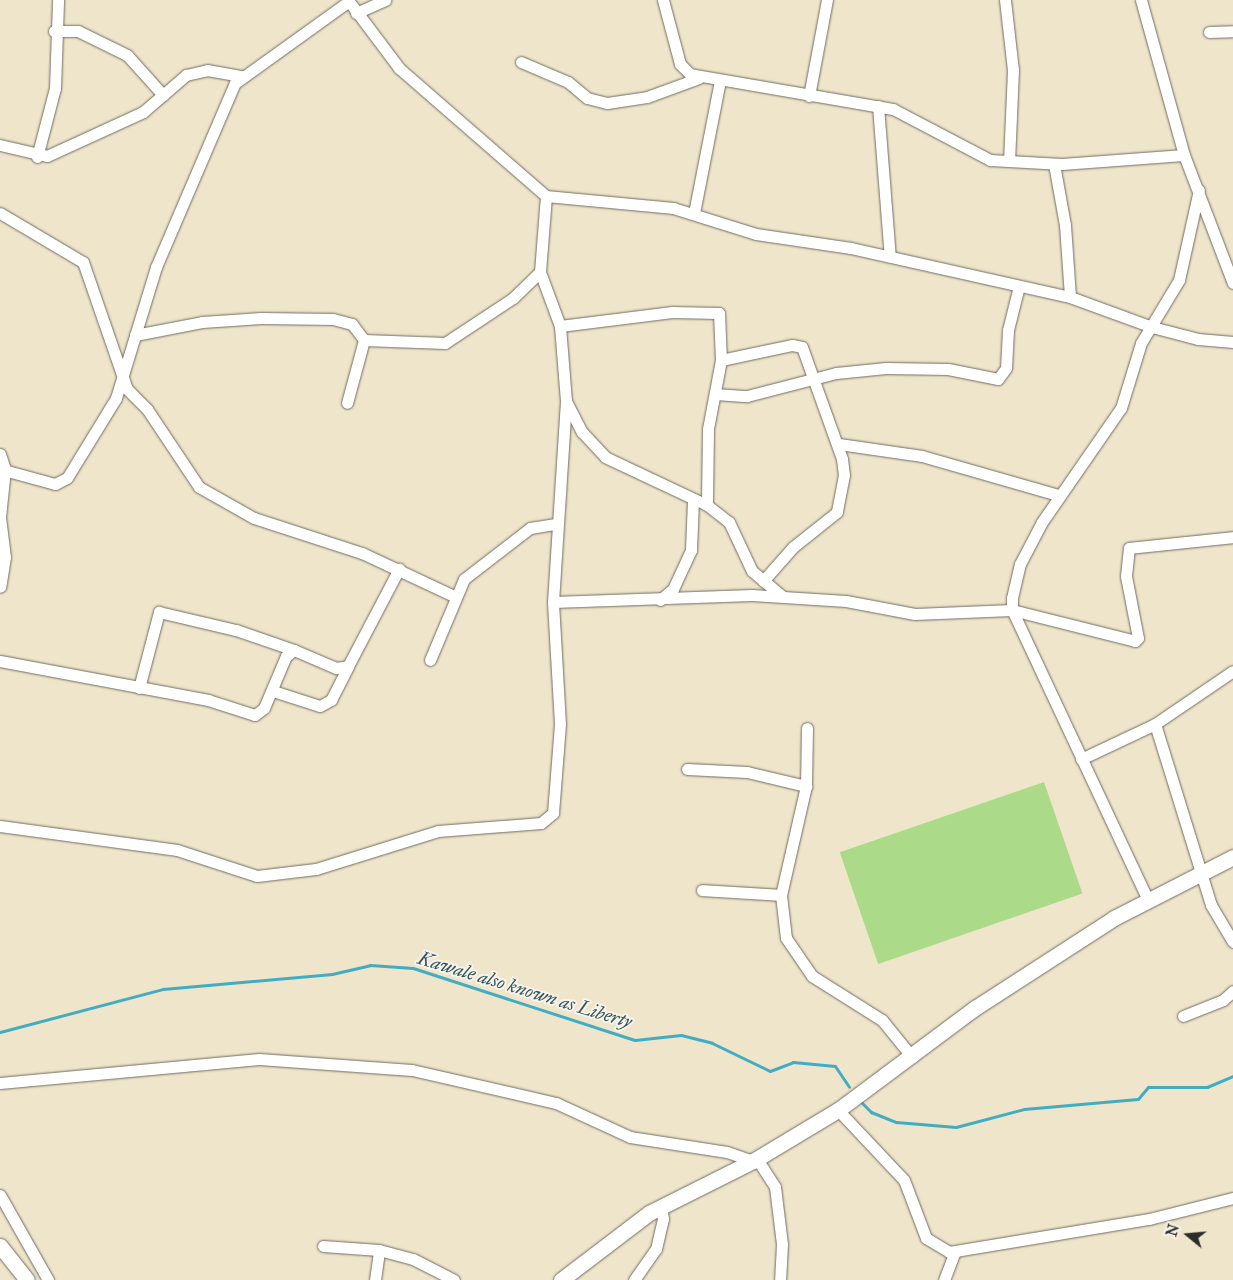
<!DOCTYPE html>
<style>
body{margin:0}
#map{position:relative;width:1233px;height:1280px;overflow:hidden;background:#efe5ca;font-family:"IM FELL Great Primer",serif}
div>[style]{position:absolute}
.green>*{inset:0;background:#abdb89;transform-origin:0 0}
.stream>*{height:3px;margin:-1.5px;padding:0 1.5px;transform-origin:1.5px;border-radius:1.5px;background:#42adc2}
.roads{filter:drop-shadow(0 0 1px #706c63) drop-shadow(0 0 1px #706c63)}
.street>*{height:11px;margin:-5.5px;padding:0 5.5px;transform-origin:5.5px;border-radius:5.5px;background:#fff}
.secondary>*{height:15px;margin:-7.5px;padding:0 7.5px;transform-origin:7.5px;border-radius:7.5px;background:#fff}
span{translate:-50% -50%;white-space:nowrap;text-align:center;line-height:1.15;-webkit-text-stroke:4px #f7f3e8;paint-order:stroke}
.water-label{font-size:19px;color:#335860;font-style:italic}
.north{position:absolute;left:1163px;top:1210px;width:50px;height:50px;-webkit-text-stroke:4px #f7f3e8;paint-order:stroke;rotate:287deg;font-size:14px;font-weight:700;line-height:20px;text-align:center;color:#2b2b2b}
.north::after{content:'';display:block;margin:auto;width:18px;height:22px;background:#2b2b2b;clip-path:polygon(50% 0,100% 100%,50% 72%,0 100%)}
</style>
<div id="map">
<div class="green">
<div style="left:1044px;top:782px;width:118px;height:216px;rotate:71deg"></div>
</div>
<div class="stream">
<div style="left:0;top:1032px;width:169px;rotate:-14.8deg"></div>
<div style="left:163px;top:989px;width:170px;rotate:-5.1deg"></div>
<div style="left:332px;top:974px;width:39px;rotate:-13deg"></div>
<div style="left:370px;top:965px;width:43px;rotate:4deg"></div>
<div style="left:413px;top:968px;width:233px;rotate:18deg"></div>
<div style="left:635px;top:1040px;width:46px;rotate:-6.2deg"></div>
<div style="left:681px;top:1035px;width:32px;rotate:14deg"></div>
<div style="left:712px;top:1043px;width:64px;rotate:25.8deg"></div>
<div style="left:770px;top:1071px;width:25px;rotate:-21deg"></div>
<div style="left:793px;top:1062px;width:42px;rotate:5.4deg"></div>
<div style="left:835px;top:1066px;width:25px;rotate:56deg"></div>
<div style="left:860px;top:1101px;width:16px;rotate:45deg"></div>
<div style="left:871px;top:1112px;width:27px;rotate:22deg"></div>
<div style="left:896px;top:1122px;width:60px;rotate:4.8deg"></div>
<div style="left:956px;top:1127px;width:70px;rotate:-14.8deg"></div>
<div style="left:1024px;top:1109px;width:114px;rotate:-5deg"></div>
<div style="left:1138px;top:1099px;width:16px;rotate:-50deg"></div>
<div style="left:1148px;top:1087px;width:59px"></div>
<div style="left:1207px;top:1087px;width:28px;rotate:-23deg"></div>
</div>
<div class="roads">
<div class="street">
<div style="left:663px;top:0;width:66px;rotate:75.1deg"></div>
<div style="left:680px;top:64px;width:14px;rotate:45deg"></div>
<div style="left:690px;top:74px;width:206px;rotate:9.8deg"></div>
<div style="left:893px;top:109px;width:110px;rotate:27.7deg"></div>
<div style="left:990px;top:160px;width:72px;rotate:3.2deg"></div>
<div style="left:1062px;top:164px;width:122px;rotate:-4.2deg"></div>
<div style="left:1005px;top:0;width:70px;rotate:83.5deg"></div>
<div style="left:1013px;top:70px;width:91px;rotate:92.5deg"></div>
<div style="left:1141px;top:0;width:161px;rotate:74.5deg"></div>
<div style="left:1184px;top:155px;width:137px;rotate:69.1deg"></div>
<div style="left:356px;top:13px;width:32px;rotate:-24deg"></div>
<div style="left:54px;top:31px;width:24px"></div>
<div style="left:78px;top:31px;width:55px;rotate:26.1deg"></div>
<div style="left:127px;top:55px;width:54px;rotate:48deg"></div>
<div style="left:1209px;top:32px;width:24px;rotate:-2deg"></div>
<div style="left:521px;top:62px;width:51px;rotate:23.1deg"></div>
<div style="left:568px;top:82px;width:25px;rotate:40deg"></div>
<div style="left:587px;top:98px;width:21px;rotate:14deg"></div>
<div style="left:607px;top:103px;width:40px;rotate:-8.5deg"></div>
<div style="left:647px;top:97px;width:55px;rotate:-20.1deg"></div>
<div style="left:809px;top:96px;width:98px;rotate:-79.4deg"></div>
<div style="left:878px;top:106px;width:151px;rotate:85.5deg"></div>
<div style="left:0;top:145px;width:48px;rotate:13.2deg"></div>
<div style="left:47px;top:156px;width:106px;rotate:-24.6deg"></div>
<div style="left:143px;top:112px;width:57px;rotate:-40.7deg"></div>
<div style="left:186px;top:75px;width:22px;rotate:-13deg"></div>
<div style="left:207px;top:70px;width:35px;rotate:10deg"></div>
<div style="left:37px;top:157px;width:71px;rotate:-75.4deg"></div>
<div style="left:55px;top:88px;width:88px;rotate:-88deg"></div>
<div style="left:1054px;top:164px;width:62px;rotate:79.8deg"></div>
<div style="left:1065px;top:225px;width:72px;rotate:86deg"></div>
<div style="left:546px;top:196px;width:128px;rotate:5.4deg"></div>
<div style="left:673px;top:208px;width:87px;rotate:17.4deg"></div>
<div style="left:756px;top:234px;width:96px;rotate:8.4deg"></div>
<div style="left:851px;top:248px;width:224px;rotate:12.6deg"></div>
<div style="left:1070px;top:297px;width:87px;rotate:20.1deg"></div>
<div style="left:1152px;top:327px;width:48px;rotate:14.6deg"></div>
<div style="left:1198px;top:339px;width:35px;rotate:5deg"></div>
<div style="left:0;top:213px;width:96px;rotate:30.6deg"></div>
<div style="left:83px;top:262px;width:134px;rotate:70.9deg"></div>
<div style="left:127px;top:389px;width:28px;rotate:45deg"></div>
<div style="left:147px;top:409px;width:94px;rotate:56.3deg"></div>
<div style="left:199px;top:487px;width:63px;rotate:29.4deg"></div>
<div style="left:254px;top:518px;width:114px;rotate:18deg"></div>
<div style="left:362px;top:553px;width:102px;rotate:25.1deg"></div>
<div style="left:694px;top:213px;width:135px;rotate:-78.9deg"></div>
<div style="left:560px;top:326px;width:113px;rotate:-7.1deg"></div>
<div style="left:672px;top:312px;width:47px;rotate:1.2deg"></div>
<div style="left:719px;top:313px;width:47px;rotate:87.6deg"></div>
<div style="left:721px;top:360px;width:70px;rotate:100.7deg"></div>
<div style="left:708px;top:429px;width:76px;rotate:90.8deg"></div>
<div style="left:135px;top:335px;width:68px;rotate:-11deg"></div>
<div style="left:202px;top:322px;width:59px;rotate:-3.9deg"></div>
<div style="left:261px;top:318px;width:72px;rotate:0.8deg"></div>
<div style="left:333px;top:319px;width:20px;rotate:15deg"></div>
<div style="left:352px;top:324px;width:20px;rotate:53deg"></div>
<div style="left:364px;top:340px;width:65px;rotate:105.1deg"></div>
<div style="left:364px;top:340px;width:81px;rotate:2.1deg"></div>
<div style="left:445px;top:343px;width:82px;rotate:-33.5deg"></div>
<div style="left:513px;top:298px;width:37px;rotate:-44deg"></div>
<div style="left:721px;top:360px;width:73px;rotate:-11.9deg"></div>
<div style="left:792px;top:345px;width:10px;rotate:11deg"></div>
<div style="left:802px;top:347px;width:119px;rotate:70.3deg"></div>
<div style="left:842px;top:459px;width:16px;rotate:83deg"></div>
<div style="left:844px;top:475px;width:38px;rotate:101deg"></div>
<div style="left:837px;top:512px;width:56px;rotate:141.5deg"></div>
<div style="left:793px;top:547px;width:45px;rotate:131.4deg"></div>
<div style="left:715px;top:394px;width:32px;rotate:4deg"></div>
<div style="left:747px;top:396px;width:92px;rotate:-14.5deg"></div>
<div style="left:836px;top:373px;width:50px;rotate:-5.7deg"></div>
<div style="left:886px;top:368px;width:62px;rotate:0.9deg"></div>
<div style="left:948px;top:369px;width:51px;rotate:11.3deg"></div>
<div style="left:998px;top:379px;width:14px;rotate:-54deg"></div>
<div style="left:1006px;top:368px;width:38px;rotate:-87deg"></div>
<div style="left:1008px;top:330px;width:45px;rotate:-76deg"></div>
<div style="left:566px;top:401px;width:35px;rotate:63deg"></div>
<div style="left:582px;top:432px;width:34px;rotate:47deg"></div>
<div style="left:605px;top:457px;width:113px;rotate:25.2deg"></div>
<div style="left:707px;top:505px;width:28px;rotate:38deg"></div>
<div style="left:729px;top:522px;width:54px;rotate:64.9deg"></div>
<div style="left:752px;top:571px;width:39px;rotate:40deg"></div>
<div style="left:839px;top:444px;width:84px;rotate:8.2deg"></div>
<div style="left:922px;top:456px;width:141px;rotate:16deg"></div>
<div style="left:0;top:454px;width:16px;rotate:72deg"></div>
<div style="left:5px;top:469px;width:48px;rotate:95.9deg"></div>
<div style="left:0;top:517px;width:40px;rotate:82.9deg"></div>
<div style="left:5px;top:557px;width:30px;rotate:99deg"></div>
<div style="left:0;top:469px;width:57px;rotate:15.3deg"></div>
<div style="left:55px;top:484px;width:13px;rotate:-27deg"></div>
<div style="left:67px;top:478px;width:94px;rotate:-58.5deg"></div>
<div style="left:116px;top:398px;width:137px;rotate:-73deg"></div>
<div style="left:156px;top:267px;width:200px;rotate:-66.8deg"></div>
<div style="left:235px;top:83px;width:140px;rotate:-35.7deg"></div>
<div style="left:660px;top:600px;width:17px;rotate:-40deg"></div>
<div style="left:673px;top:589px;width:43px;rotate:-65.2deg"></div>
<div style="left:691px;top:550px;width:50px;rotate:-87.7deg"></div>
<div style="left:553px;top:602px;width:199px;rotate:-2deg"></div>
<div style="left:752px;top:595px;width:94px;rotate:3.7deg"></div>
<div style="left:846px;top:601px;width:70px;rotate:10.7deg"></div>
<div style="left:915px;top:614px;width:97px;rotate:-2.4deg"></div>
<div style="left:1012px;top:610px;width:127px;rotate:14.1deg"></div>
<div style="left:1135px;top:641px;width:4px;rotate:-45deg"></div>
<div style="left:1138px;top:638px;width:63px;rotate:-101deg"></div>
<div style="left:1126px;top:576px;width:28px;rotate:-84deg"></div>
<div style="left:1129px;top:548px;width:105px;rotate:-6deg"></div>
<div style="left:430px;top:660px;width:88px;rotate:-67.2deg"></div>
<div style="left:464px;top:579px;width:83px;rotate:-37.7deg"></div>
<div style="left:530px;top:528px;width:26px;rotate:-9deg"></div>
<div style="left:0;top:661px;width:212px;rotate:10.6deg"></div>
<div style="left:208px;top:700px;width:49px;rotate:17.7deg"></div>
<div style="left:255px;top:715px;width:11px;rotate:-38deg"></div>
<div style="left:264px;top:708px;width:56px;rotate:-67.1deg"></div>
<div style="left:286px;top:656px;width:10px;rotate:-37deg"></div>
<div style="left:294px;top:650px;width:46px;rotate:23.2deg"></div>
<div style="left:336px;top:668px;width:12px;rotate:-9deg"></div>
<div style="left:348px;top:666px;width:110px;rotate:-62.3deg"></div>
<div style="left:139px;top:688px;width:79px;rotate:-75.3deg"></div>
<div style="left:159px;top:612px;width:79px;rotate:13.2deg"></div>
<div style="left:236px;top:630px;width:61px;rotate:19deg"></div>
<div style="left:273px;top:691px;width:49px;rotate:17.7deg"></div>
<div style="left:320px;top:706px;width:13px;rotate:-29deg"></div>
<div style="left:331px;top:700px;width:38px;rotate:-63deg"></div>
<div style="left:1155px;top:724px;width:189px;rotate:72.8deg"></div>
<div style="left:1211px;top:905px;width:43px;rotate:59.3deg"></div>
<div style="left:807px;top:728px;width:58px;rotate:91deg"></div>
<div style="left:806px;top:786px;width:112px;rotate:102.9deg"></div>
<div style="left:781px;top:895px;width:43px;rotate:83.4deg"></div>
<div style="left:786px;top:938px;width:46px;rotate:55.6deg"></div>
<div style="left:812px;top:976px;width:83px;rotate:32.2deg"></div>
<div style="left:882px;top:1020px;width:48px;rotate:51deg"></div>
<div style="left:1081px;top:759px;width:82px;rotate:-25.3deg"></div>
<div style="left:1155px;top:724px;width:94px;rotate:-34.2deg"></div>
<div style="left:687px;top:769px;width:60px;rotate:2.9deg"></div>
<div style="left:747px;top:772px;width:61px;rotate:13.3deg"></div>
<div style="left:0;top:826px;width:179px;rotate:7.7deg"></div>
<div style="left:177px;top:850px;width:84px;rotate:18deg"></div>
<div style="left:257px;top:876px;width:59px;rotate:-6.8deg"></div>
<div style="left:316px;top:869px;width:128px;rotate:-17.3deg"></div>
<div style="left:438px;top:831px;width:103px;rotate:-4.4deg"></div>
<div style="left:541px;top:823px;width:16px;rotate:-40deg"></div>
<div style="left:553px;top:813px;width:89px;rotate:-85.5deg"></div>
<div style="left:560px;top:724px;width:122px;rotate:-93.3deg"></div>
<div style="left:553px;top:602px;width:201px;rotate:-86.3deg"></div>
<div style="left:566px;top:401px;width:75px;rotate:-94.6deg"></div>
<div style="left:560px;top:326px;width:58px;rotate:-110.3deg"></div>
<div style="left:540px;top:272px;width:76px;rotate:-85.5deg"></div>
<div style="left:546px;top:196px;width:195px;rotate:-139deg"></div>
<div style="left:399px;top:68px;width:85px;rotate:-126.9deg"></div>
<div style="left:702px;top:890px;width:79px;rotate:3.6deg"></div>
<div style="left:1147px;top:898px;width:318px;rotate:-115.1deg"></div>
<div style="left:1012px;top:610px;width:12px;rotate:-90deg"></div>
<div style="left:1012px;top:598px;width:35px;rotate:-77deg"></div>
<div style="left:1020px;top:564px;width:47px;rotate:-62.4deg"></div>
<div style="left:1042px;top:522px;width:139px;rotate:-55.3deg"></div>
<div style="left:1121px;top:408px;width:68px;rotate:-72.9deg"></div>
<div style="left:1141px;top:343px;width:74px;rotate:-58.9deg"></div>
<div style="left:1179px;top:280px;width:92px;rotate:-77.5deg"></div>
<div style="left:1183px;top:1016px;width:43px;rotate:-21.8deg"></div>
<div style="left:1223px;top:1000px;width:13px;rotate:-42deg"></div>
<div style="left:0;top:1083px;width:260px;rotate:-5.3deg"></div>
<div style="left:259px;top:1059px;width:153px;rotate:4.1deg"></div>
<div style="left:412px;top:1070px;width:148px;rotate:12.9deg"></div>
<div style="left:556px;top:1103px;width:81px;rotate:24.7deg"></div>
<div style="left:630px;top:1137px;width:98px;rotate:8.8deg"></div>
<div style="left:727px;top:1152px;width:28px;rotate:19deg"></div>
<div style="left:838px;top:1110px;width:96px;rotate:46.7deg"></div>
<div style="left:904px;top:1180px;width:62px;rotate:69.2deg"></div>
<div style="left:926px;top:1238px;width:27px;rotate:31deg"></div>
<div style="left:949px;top:1252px;width:203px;rotate:-9.4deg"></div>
<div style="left:1149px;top:1219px;width:87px;rotate:-14deg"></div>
<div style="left:757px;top:1159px;width:33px;rotate:57deg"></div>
<div style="left:775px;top:1187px;width:57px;rotate:83deg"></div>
<div style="left:782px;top:1244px;width:36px;rotate:93deg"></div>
<div style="left:0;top:1195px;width:98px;rotate:60.5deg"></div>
<div style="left:323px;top:1246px;width:56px;rotate:4.1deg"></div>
<div style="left:379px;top:1250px;width:35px;rotate:15deg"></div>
<div style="left:413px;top:1259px;width:46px;rotate:27.1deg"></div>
<div style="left:375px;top:1280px;width:30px;rotate:-82deg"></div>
<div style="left:634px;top:1280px;width:38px;rotate:-55deg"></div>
<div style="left:656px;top:1249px;width:31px;rotate:-77deg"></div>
<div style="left:663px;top:1219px;width:12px;rotate:-99deg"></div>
<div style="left:944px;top:1280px;width:30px;rotate:-69deg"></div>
</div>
<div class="secondary">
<div style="left:0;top:1246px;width:43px;rotate:51.5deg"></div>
<div style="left:561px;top:1280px;width:111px;rotate:-37.3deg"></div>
<div style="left:649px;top:1213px;width:116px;rotate:-26.6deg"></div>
<div style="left:753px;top:1161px;width:99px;rotate:-31deg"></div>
<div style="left:838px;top:1110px;width:171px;rotate:-36.7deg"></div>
<div style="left:975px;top:1008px;width:166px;rotate:-32.9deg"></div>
<div style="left:1114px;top:918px;width:134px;rotate:-27.1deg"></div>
</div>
</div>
<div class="water-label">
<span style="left:525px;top:990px;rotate:17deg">Kawale also known as Liberty</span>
</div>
<div class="north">N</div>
</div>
